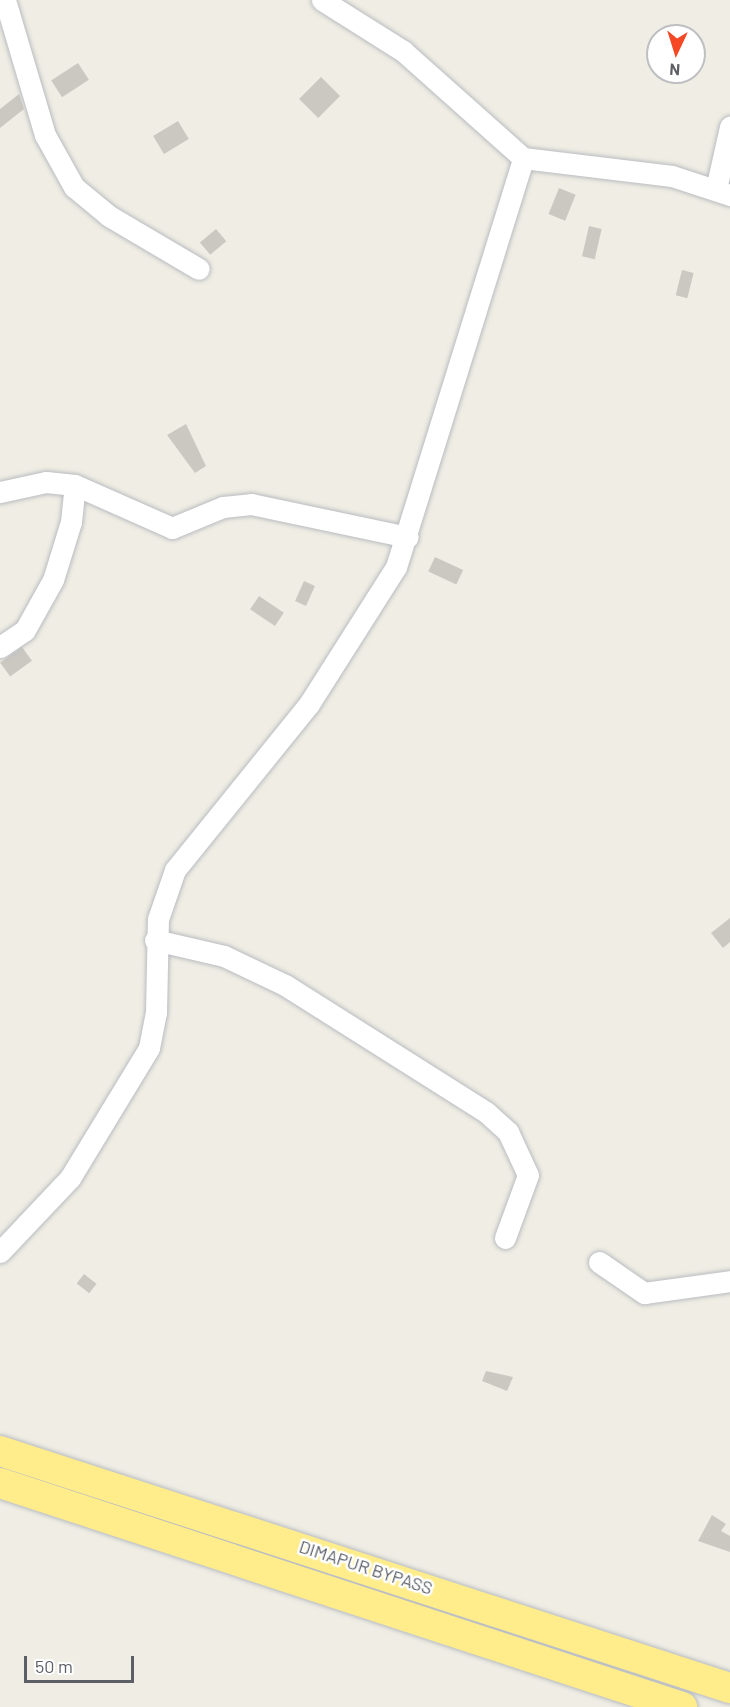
<!DOCTYPE html>
<style>
body{margin:0}
#map{position:relative;width:730px;height:1707px;overflow:hidden;background:#f0eee4;font-family:Barlow,sans-serif}
div>[style]{position:absolute}
.building>*{inset:0;background:#cbc8c1;transform-origin:0 0}
.roads{filter:drop-shadow(0 0 2px #b9bcc1) drop-shadow(0 0 2px #b9bcc1)}
.minor>*{height:21px;margin:-10.5px;padding:0 10.5px;transform-origin:10.5px;border-radius:10.5px;background:#fff}
.highway>*{height:30px;margin:-15px;padding:0 15px;transform-origin:15px;border-radius:15px;background:#ffed8c}
span{translate:-50% -50%;white-space:nowrap;text-align:center;line-height:1.15;-webkit-text-stroke:5px #fff;paint-order:stroke}
.street-label{font-size:18px;color:#5c5f66}
.north{position:absolute;left:646px;top:24px;width:60px;height:60px;box-sizing:border-box;background:#fff;border:2px solid #bebfc2;border-radius:50%;rotate:184deg;font-size:16px;font-weight:700;line-height:24px;text-align:center;color:#5c5f66}
.north::after{content:'';display:block;margin:auto;width:21px;height:27px;background:#f54925;clip-path:polygon(50% 0,100% 100%,50% 72%,0 100%)}
.scale{position:absolute;left:24px;top:1656px;width:110px;height:27px;box-sizing:border-box;border:3px solid #5c5f66;border-top:0;padding-left:8px;font-size:18px;line-height:21px;white-space:nowrap;color:#5c5f66;-webkit-text-stroke:4px #fff;paint-order:stroke}
</style>
<div id="map">
<div class="building">
<div style="left:78px;top:63px;width:20px;height:32px;rotate:57deg"></div>
<div style="left:321px;top:77px;width:27px;height:31px;rotate:45deg"></div>
<div style="clip-path:polygon(19px 94px,24px 109px,0 128px,0 109px)"></div>
<div style="left:178px;top:121px;width:21px;height:29px;rotate:59deg"></div>
<div style="left:559px;top:188px;width:18px;height:28px;rotate:22deg"></div>
<div style="left:589px;top:226px;width:13px;height:31px;rotate:13deg"></div>
<div style="left:216px;top:229px;width:16px;height:21px;rotate:50deg"></div>
<div style="left:682px;top:270px;width:12px;height:26px;rotate:14deg"></div>
<div style="clip-path:polygon(186px 424px,206px 466px,195px 473px,167px 435px)"></div>
<div style="left:435px;top:557px;width:31px;height:16px;rotate:25deg"></div>
<div style="left:304px;top:581px;width:12px;height:22px;rotate:24deg"></div>
<div style="left:259px;top:596px;width:30px;height:16px;rotate:34deg"></div>
<div style="left:22px;top:647px;width:17px;height:27px;rotate:54deg"></div>
<div style="clip-path:polygon(730px 918px,730px 942px,723px 948px,711px 933px)"></div>
<div style="left:84px;top:1274px;width:16px;height:12px;rotate:38deg"></div>
<div style="clip-path:polygon(486px 1371px,513px 1377px,507px 1391px,482px 1381px)"></div>
<div style="clip-path:polygon(712px 1515px,726px 1524px,721px 1531px,730px 1536px,730px 1552px,698px 1541px)"></div>
</div>
<div class="roads">
<div class="minor">
<div style="left:5px;top:0;width:141px;rotate:73.5deg"></div>
<div style="left:45px;top:135px;width:60px;rotate:60.9deg"></div>
<div style="left:74px;top:187px;width:45px;rotate:39.6deg"></div>
<div style="left:109px;top:216px;width:104px;rotate:30.5deg"></div>
<div style="left:322px;top:0;width:96px;rotate:32.2deg"></div>
<div style="left:403px;top:51px;width:161px;rotate:41.7deg"></div>
<div style="left:523px;top:158px;width:150px;rotate:6.9deg"></div>
<div style="left:672px;top:176px;width:61px;rotate:18.1deg"></div>
<div style="left:716px;top:189px;width:64px;rotate:-77.3deg"></div>
<div style="left:0;top:492px;width:47px;rotate:-12.3deg"></div>
<div style="left:46px;top:482px;width:29px;rotate:6deg"></div>
<div style="left:75px;top:485px;width:106px;rotate:23.9deg"></div>
<div style="left:172px;top:528px;width:55px;rotate:-22.4deg"></div>
<div style="left:223px;top:507px;width:28px;rotate:-6deg"></div>
<div style="left:251px;top:504px;width:160px;rotate:11.9deg"></div>
<div style="left:0;top:647px;width:30px;rotate:-34deg"></div>
<div style="left:25px;top:630px;width:57px;rotate:-60.8deg"></div>
<div style="left:53px;top:580px;width:61px;rotate:-72.8deg"></div>
<div style="left:71px;top:522px;width:37px;rotate:-84deg"></div>
<div style="left:155px;top:940px;width:71px;rotate:13.1deg"></div>
<div style="left:224px;top:956px;width:68px;rotate:25.4deg"></div>
<div style="left:285px;top:985px;width:238px;rotate:32.3deg"></div>
<div style="left:486px;top:1112px;width:30px;rotate:42deg"></div>
<div style="left:508px;top:1132px;width:47px;rotate:65.1deg"></div>
<div style="left:528px;top:1175px;width:67px;rotate:110.1deg"></div>
<div style="left:0;top:1252px;width:102px;rotate:-46.6deg"></div>
<div style="left:70px;top:1178px;width:152px;rotate:-58.7deg"></div>
<div style="left:149px;top:1048px;width:36px;rotate:-79deg"></div>
<div style="left:156px;top:1013px;width:94px;rotate:-88.8deg"></div>
<div style="left:158px;top:919px;width:52px;rotate:-70.9deg"></div>
<div style="left:175px;top:870px;width:213px;rotate:-51.1deg"></div>
<div style="left:309px;top:704px;width:162px;rotate:-57.6deg"></div>
<div style="left:396px;top:567px;width:428px;rotate:-72.7deg"></div>
<div style="left:599px;top:1262px;width:55px;rotate:34.6deg"></div>
<div style="left:644px;top:1293px;width:87px;rotate:-7.9deg"></div>
</div>
<div class="highway">
<div style="left:0;top:1451px;width:768px;rotate:17.99deg"></div>
<div style="left:0;top:1483px;width:718px;rotate:18.18deg"></div>
</div>
</div>
<div class="street-label">
<span style="left:366px;top:1567px;rotate:18deg">DIMAPUR BYPASS</span>
</div>
<div class="north">N</div>
<div class="scale">50 m</div>
</div>
